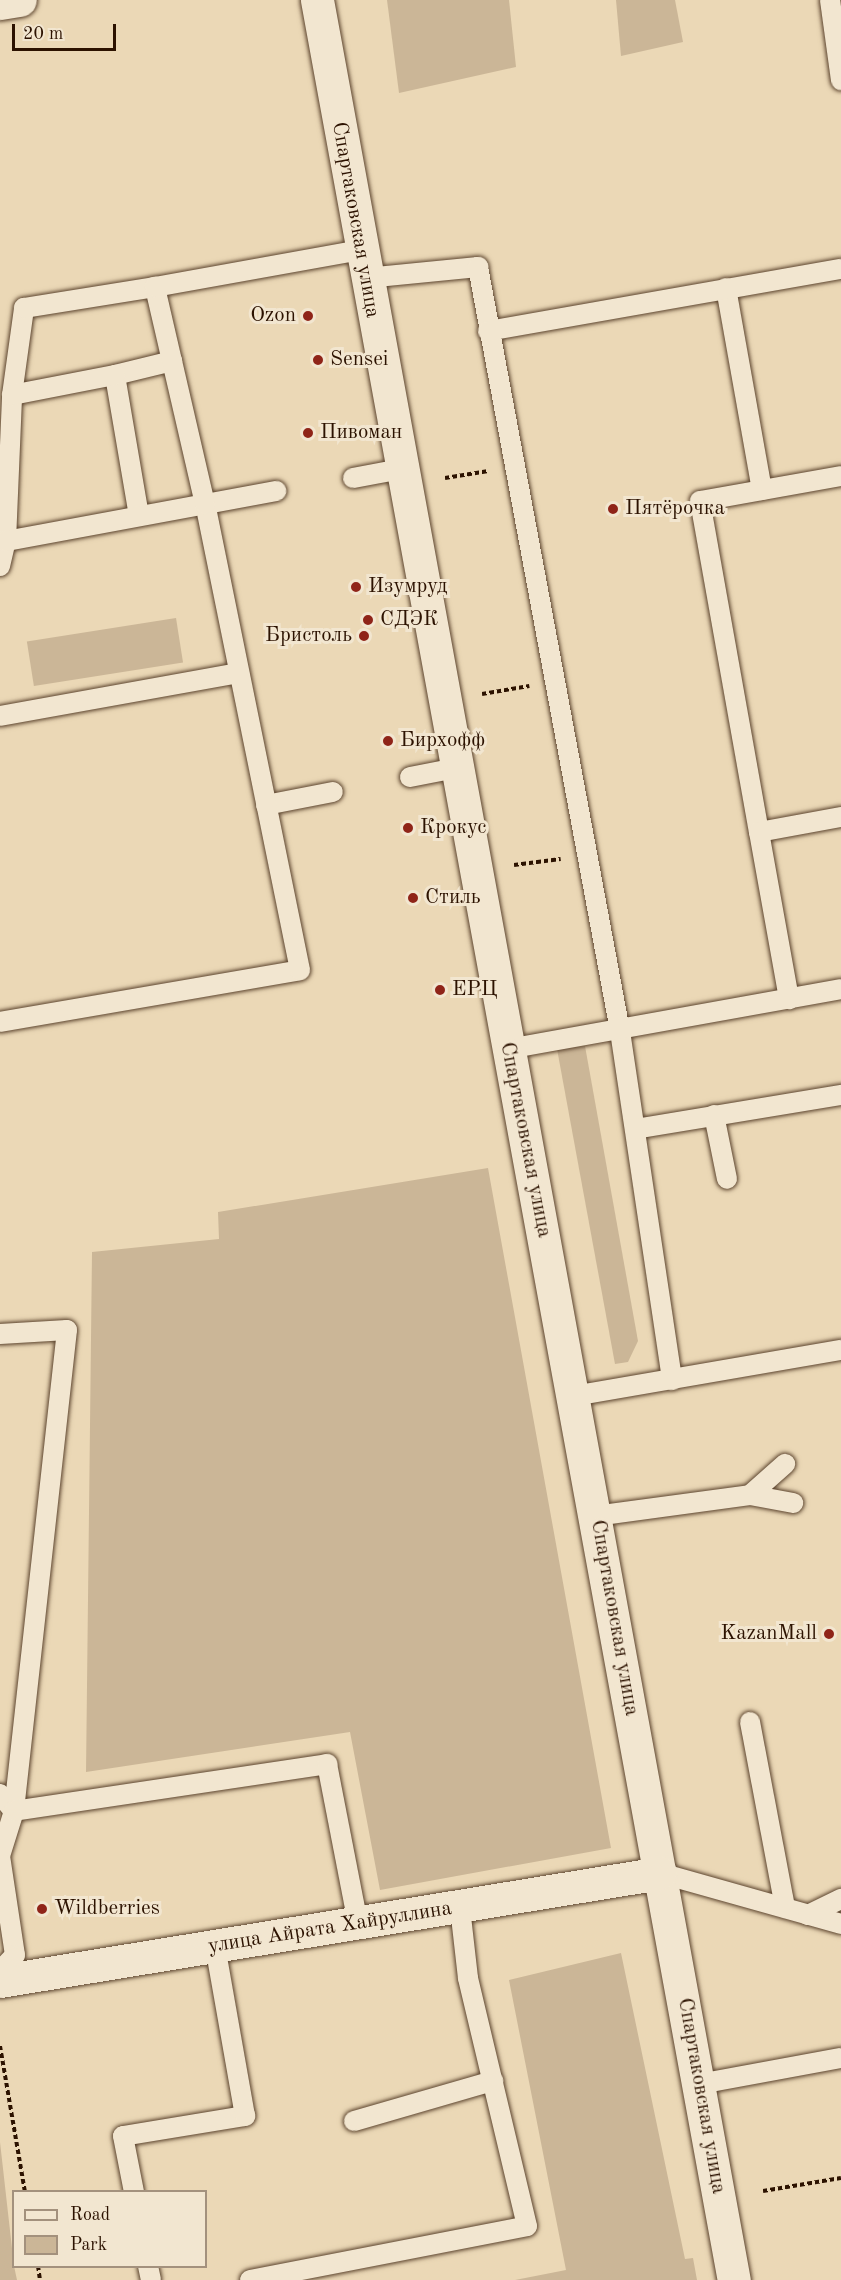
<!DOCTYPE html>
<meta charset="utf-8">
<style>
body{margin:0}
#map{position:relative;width:841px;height:2280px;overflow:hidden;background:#ebd8b6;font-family:"Old Standard TT",serif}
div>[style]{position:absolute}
.green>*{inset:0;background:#cbb697;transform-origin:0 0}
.path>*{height:4px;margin-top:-2px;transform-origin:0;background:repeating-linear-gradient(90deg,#2c1200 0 4.5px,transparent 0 7.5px)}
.roads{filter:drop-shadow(0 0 2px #5c442e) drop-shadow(0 0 2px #5c442e)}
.lane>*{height:20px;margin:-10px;padding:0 10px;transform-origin:10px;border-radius:10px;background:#f2e6d0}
.street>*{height:33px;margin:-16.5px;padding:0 16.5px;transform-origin:16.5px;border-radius:16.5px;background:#f2e6d0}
.dots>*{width:16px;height:16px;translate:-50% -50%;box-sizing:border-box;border:3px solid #f2e6d0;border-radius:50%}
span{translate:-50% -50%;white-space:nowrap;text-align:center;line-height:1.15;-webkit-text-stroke:6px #f2e6d0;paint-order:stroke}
.street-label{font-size:21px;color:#2c1200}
.poi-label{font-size:21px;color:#2c1200}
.right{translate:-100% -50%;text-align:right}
.left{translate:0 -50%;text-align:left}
.legend{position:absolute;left:12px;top:2190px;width:195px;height:78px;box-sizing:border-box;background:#f2e6d0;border:2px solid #a3917d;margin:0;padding:8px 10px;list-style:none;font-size:18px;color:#2c1200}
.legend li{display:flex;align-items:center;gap:12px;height:30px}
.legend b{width:30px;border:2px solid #a3917d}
.scale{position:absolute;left:12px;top:24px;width:104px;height:27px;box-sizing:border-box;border:3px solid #2c1200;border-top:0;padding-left:8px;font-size:18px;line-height:21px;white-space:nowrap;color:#2c1200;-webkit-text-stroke:4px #f2e6d0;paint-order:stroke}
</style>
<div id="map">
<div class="green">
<div style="clip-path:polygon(387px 0,509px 0,516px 67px,399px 93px)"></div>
<div style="clip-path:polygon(616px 0,675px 0,683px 42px,621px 56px)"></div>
<div style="left:176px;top:618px;width:45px;height:151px;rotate:81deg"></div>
<div style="clip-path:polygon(585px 1046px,638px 1341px,628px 1362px,615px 1364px,557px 1049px)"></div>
<div style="clip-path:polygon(488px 1168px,611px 1848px,380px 1890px,350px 1732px,86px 1772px,92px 1252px,219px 1239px,218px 1212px)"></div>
<div style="clip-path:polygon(621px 1953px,685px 2259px,693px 2258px,697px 2280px,515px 2280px,566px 2270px,509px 1980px)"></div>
<div style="clip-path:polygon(0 2142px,14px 2266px,17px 2280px,0 2280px)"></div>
</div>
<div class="path">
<div style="left:445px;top:478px;width:44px;rotate:-9.2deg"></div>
<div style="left:482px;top:694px;width:48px;rotate:-9.7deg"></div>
<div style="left:514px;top:865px;width:47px;rotate:-7.3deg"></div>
<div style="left:0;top:2046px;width:148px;rotate:80.3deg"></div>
<div style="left:763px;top:2191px;width:79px;rotate:-9.5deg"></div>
<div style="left:38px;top:2266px;width:14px;rotate:82deg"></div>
</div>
<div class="roads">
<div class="lane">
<div style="left:830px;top:0;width:81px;rotate:82.2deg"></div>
<div style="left:366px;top:278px;width:113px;rotate:-5.6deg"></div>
<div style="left:478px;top:267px;width:777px;rotate:79.47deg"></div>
<div style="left:620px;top:1031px;width:353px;rotate:81.5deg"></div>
<div style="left:726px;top:288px;width:205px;rotate:79.9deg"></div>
<div style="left:488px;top:331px;width:358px;rotate:-10deg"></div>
<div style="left:12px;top:395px;width:88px;rotate:-82.1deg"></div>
<div style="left:24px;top:308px;width:133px;rotate:-9.1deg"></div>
<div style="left:841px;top:476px;width:143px;rotate:169.9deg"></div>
<div style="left:700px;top:501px;width:336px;rotate:79.9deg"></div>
<div style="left:759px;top:832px;width:83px;rotate:-10.4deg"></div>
<div style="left:353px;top:478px;width:49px;rotate:-10.6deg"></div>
<div style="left:139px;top:516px;width:143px;rotate:-99.7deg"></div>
<div style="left:115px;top:375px;width:59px;rotate:-13.8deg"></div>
<div style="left:6px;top:541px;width:146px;rotate:-87.6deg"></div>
<div style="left:12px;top:395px;width:105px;rotate:-11deg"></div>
<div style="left:0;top:566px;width:26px;rotate:-77deg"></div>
<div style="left:6px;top:541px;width:275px;rotate:-10.5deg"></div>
<div style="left:0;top:716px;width:243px;rotate:-10.2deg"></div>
<div style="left:410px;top:777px;width:47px;rotate:-11.1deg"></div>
<div style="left:266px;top:805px;width:68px;rotate:-11deg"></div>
<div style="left:759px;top:832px;width:170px;rotate:79.8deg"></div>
<div style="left:0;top:1022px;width:304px;rotate:-9.8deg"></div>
<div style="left:300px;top:970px;width:476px;rotate:-101.5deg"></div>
<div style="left:205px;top:504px;width:223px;rotate:-103deg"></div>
<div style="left:155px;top:287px;width:208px;rotate:-10.2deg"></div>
<div style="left:508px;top:1049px;width:338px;rotate:-10.2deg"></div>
<div style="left:714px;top:1115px;width:65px;rotate:78.5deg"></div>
<div style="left:635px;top:1129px;width:209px;rotate:-9.4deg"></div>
<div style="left:0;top:1334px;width:67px;rotate:-3.4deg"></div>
<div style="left:67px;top:1330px;width:484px;rotate:96.3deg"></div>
<div style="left:14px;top:1811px;width:47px;rotate:107.3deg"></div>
<div style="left:0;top:1856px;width:100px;rotate:81.4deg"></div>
<div style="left:15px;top:1955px;width:22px;rotate:133deg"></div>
<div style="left:574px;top:1396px;width:271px;rotate:-9.8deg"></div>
<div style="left:750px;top:1495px;width:47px;rotate:-41.5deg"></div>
<div style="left:595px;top:1516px;width:156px;rotate:-7.7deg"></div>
<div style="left:750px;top:1495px;width:44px;rotate:10.5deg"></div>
<div style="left:750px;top:1722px;width:189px;rotate:79.3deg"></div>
<div style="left:0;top:1794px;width:22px;rotate:51deg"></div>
<div style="left:14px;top:1811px;width:317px;rotate:-8.5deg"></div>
<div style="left:327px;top:1764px;width:162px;rotate:79deg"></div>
<div style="left:660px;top:1873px;width:188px;rotate:15.7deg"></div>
<div style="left:808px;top:1915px;width:37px;rotate:-26deg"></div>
<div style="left:699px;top:2084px;width:144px;rotate:-10.4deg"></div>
<div style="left:354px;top:2121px;width:145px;rotate:-16.1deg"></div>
<div style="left:134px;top:2192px;width:57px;rotate:-101.1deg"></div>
<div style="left:123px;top:2136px;width:124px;rotate:-9.3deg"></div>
<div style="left:245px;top:2116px;width:173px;rotate:-100deg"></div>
<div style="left:148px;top:2266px;width:14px;rotate:78deg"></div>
<div style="left:250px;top:2280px;width:282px;rotate:-11deg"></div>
<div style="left:527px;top:2226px;width:255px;rotate:-103.4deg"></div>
<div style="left:468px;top:1978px;width:70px;rotate:-96.5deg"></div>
</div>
<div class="street">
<div style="left:317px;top:0;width:2318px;rotate:79.64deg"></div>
<div style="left:0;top:3px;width:20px;rotate:-9deg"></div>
<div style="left:0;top:1981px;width:669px;rotate:-9.29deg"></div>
</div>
</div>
<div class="dots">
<div style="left:308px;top:316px;background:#8f2418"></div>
<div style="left:318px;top:360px;background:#8f2418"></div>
<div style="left:308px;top:433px;background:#8f2418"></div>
<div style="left:613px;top:509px;background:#8f2418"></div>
<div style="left:356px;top:587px;background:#8f2418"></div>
<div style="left:368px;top:620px;background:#8f2418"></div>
<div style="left:364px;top:636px;background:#8f2418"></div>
<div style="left:388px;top:741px;background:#8f2418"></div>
<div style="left:408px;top:828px;background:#8f2418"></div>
<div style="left:413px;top:898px;background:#8f2418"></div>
<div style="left:440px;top:990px;background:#8f2418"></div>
<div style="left:829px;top:1634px;background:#8f2418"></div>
<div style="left:42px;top:1909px;background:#8f2418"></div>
</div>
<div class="street-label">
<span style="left:355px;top:220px;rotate:80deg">Спартаковская улица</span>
<span style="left:525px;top:1140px;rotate:79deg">Спартаковская улица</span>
<span style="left:614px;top:1618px;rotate:80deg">Спартаковская улица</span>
<span style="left:330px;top:1928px;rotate:-9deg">улица Айрата Хайруллина</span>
<span style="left:701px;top:2096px;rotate:80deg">Спартаковская улица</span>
</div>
<div class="poi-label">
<span class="right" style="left:296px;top:316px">Ozon</span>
<span class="left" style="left:330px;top:360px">Sensei</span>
<span class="left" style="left:320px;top:433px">Пивоман</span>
<span class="left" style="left:625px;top:509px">Пятёрочка</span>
<span class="left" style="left:368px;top:587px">Изумруд</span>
<span class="left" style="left:380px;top:620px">СДЭК</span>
<span class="right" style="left:352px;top:636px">Бристоль</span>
<span class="left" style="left:400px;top:741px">Бирхофф</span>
<span class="left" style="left:420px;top:828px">Крокус</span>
<span class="left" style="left:425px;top:898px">Стиль</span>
<span class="left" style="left:452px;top:990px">ЕРЦ</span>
<span class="right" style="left:817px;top:1634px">KazanMall</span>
<span class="left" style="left:54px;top:1909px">Wildberries</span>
</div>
<ul class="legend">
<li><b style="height:8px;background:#f2e6d0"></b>Road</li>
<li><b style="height:16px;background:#cbb697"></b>Park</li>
</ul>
<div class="scale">20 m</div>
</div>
